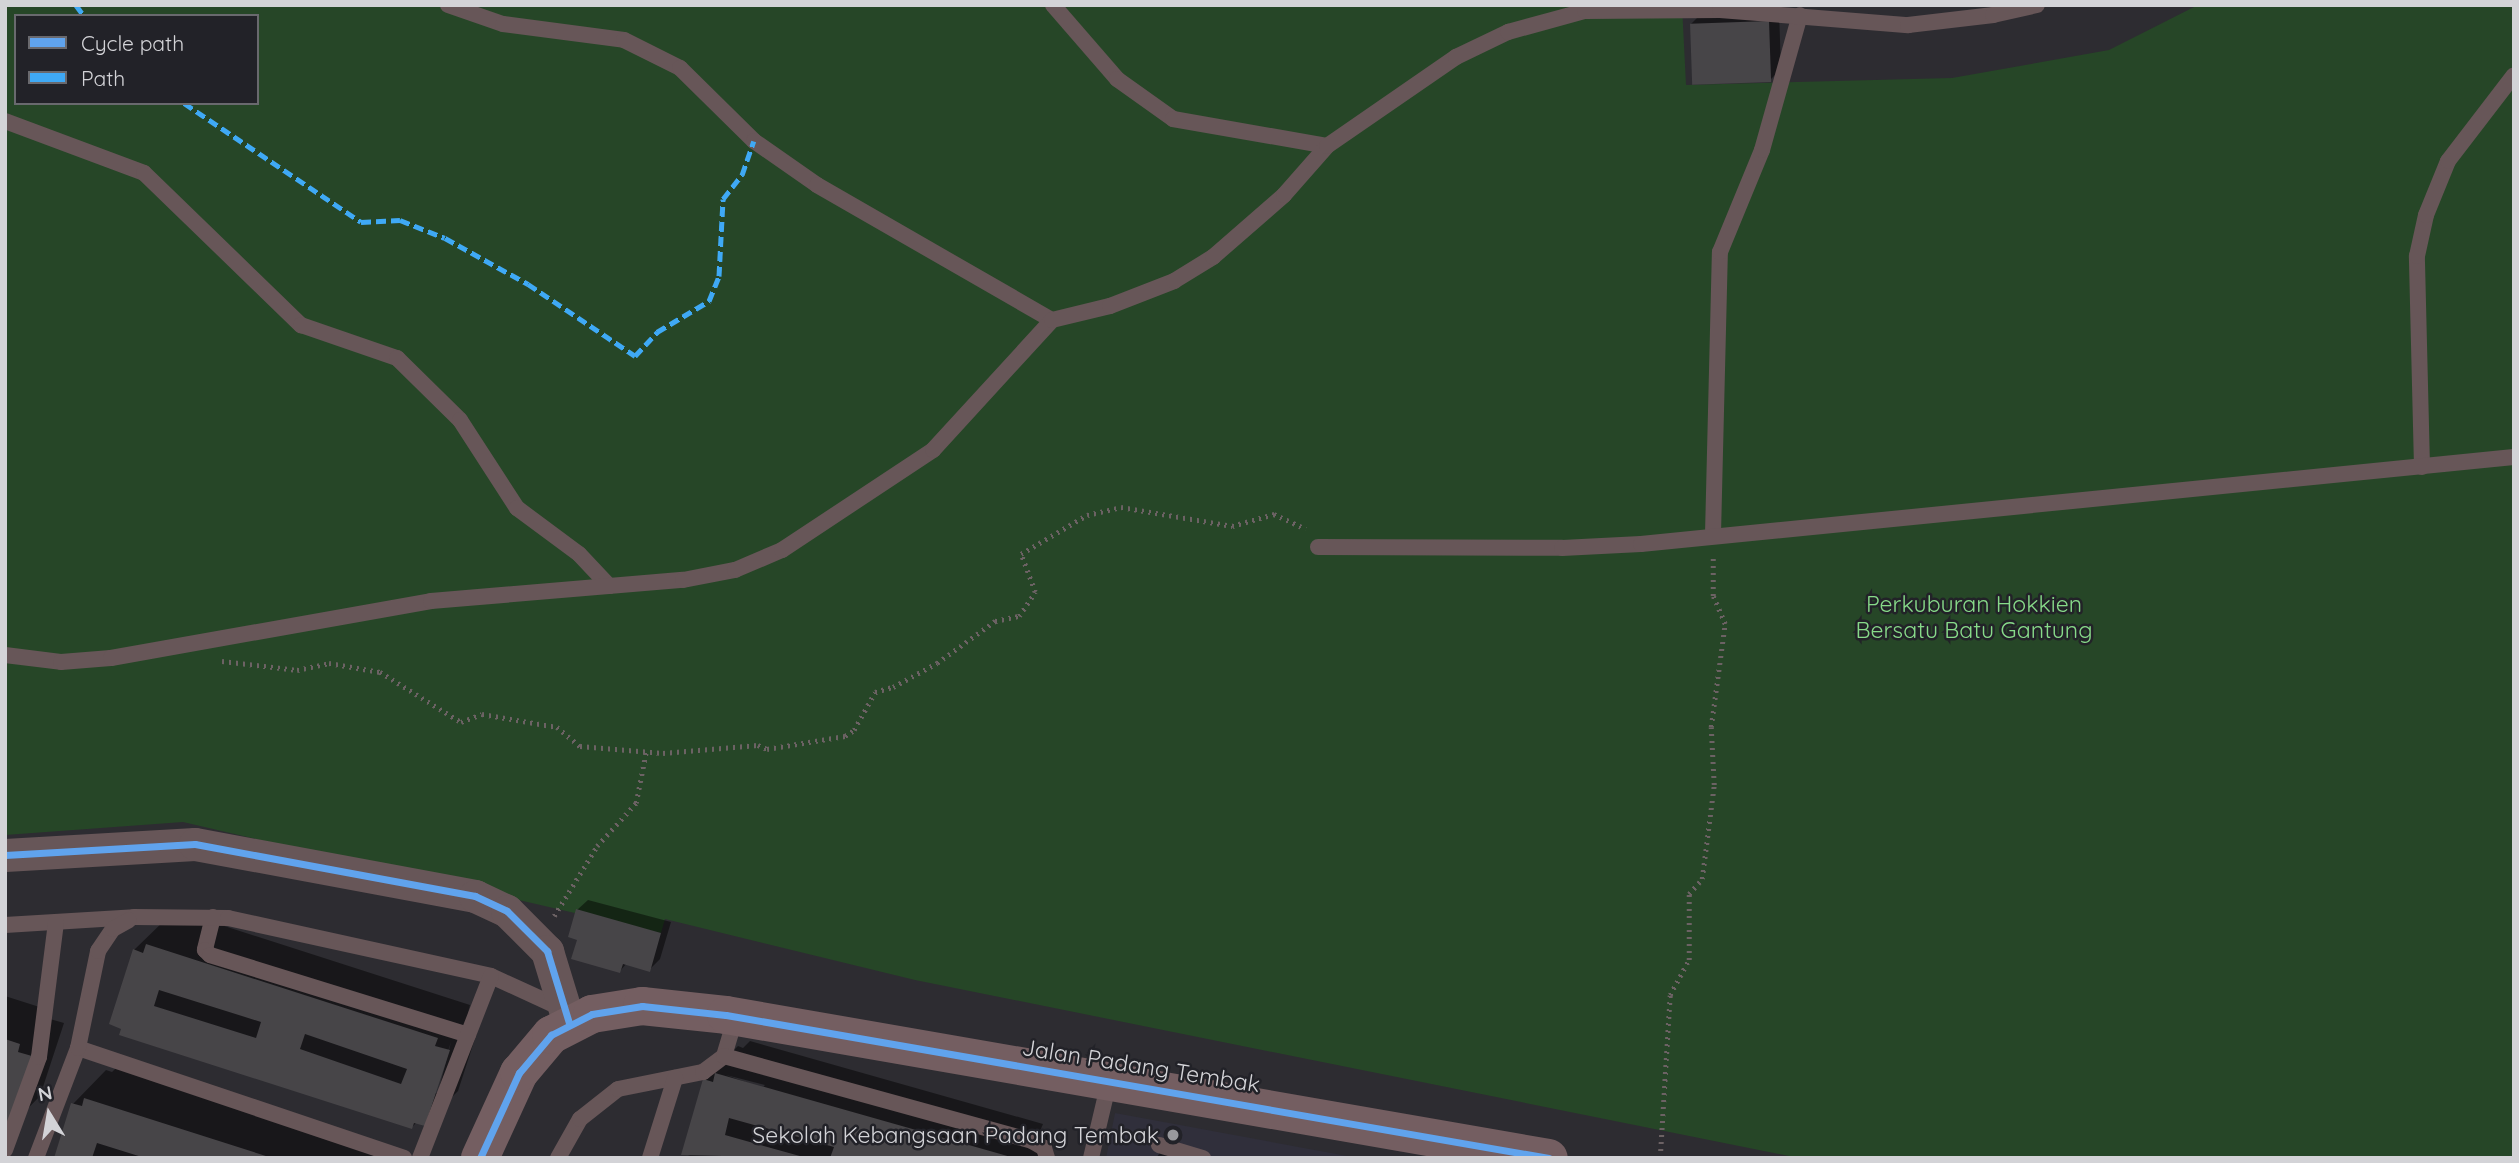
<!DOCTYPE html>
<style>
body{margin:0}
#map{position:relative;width:2519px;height:1163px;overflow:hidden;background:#2d2c31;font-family:Quicksand,sans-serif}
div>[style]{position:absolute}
.built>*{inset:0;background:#302f3b}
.green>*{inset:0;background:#264627}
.shadow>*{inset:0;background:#0007}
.building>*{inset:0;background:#474548;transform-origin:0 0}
.path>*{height:4.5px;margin-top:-2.25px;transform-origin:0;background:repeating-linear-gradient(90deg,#6c6264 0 2px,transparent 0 7px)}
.lane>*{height:16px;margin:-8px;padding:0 8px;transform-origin:8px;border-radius:8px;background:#675658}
.street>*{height:33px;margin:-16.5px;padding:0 16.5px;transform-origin:16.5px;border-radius:16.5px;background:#675658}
.secondary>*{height:38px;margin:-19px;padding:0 19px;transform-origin:19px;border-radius:19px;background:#745e61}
.quiet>*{height:5px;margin-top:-2.5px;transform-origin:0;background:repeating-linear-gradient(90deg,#3fa9f5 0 10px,transparent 0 15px)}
.cycleway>*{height:7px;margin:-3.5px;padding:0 3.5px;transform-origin:3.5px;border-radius:3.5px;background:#60a3ed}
.dots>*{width:19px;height:19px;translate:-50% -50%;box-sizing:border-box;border:4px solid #222228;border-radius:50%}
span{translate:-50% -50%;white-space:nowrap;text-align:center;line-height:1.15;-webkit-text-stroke:5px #222228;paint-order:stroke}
.park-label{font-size:23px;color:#87da89}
.street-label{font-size:23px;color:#d3d3d7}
.poi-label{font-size:23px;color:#d3d3d7}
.right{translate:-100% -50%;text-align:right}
.frame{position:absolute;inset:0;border:7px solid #d3d3d7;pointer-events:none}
.legend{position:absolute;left:14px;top:14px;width:245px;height:91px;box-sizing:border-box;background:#222228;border:2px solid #69696e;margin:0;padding:9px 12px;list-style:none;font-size:21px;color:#d3d3d7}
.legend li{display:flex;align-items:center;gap:14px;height:35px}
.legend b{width:35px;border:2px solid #69696e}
.north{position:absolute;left:14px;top:1079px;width:70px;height:70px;-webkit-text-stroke:5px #222228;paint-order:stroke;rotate:349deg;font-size:19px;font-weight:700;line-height:28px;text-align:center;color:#d3d3d7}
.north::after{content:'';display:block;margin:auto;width:24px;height:32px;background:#d3d3d7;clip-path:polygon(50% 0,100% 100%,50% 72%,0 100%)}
</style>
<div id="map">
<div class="built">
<div style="clip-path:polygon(1115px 1113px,1358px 1158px,1106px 1158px)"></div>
</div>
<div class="green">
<div style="clip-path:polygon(evenodd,5px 5px,1682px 5px,1686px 85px,1952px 78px,2109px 50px,2198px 5px,2514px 5px,2514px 1158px,1799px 1158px,915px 980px,665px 919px,661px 933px,183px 822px,5px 835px,5px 5px,16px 16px,257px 16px,257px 103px,16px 103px,16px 16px)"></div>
</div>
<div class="shadow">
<div style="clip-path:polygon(1779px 11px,1781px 69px,1770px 80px,1691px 24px,1702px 13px)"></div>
<div style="clip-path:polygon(588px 900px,671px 922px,660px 959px,649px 970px,627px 963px,620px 971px,577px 910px)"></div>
<div style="clip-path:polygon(evenodd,181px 912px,470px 1005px,468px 1013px,482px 1017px,458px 1091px,425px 1124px,417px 1122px,412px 1127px,121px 1034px,134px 950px,168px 917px,181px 912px,451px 1042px,438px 1093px,434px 1093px,451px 1042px)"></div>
<div style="clip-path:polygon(5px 996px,52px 1011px,50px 1019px,64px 1023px,40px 1096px,7px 1130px)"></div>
<div style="clip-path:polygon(evenodd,750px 1041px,1043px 1124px,1040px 1131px,1055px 1136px,1049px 1158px,695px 1158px,683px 1153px,704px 1080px,738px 1046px,743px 1048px,750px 1041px,726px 1075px,765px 1085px,762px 1088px,726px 1075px)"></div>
<div style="clip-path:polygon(119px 1065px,406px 1158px,55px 1158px,73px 1104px,106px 1070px,112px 1072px)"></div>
<div style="clip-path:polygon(1168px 1142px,1182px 1158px,1156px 1158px)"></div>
</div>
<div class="building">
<div style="left:1769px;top:21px;width:61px;height:79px;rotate:88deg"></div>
<div style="clip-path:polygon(576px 909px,661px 933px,650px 972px,623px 964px,620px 973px,571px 959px,577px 940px,568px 937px)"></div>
<div style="clip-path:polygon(evenodd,146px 944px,438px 1038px,435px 1046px,450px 1050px,425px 1126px,414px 1123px,412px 1129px,119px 1035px,121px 1029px,109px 1024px,133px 949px,143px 953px,146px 944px,159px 990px,261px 1022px,256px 1038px,154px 1006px,159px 990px,146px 944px,305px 1034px,407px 1069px,401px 1084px,300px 1049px,305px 1034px)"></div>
<div style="clip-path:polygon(5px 1039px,20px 1044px,18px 1052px,32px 1056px,5px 1131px)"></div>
<div style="clip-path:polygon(715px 1073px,1011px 1157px,1011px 1158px,830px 1158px,834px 1147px,729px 1118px,725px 1135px,807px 1158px,681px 1155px,703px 1079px,713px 1082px)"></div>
<div style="clip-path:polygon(84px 1098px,269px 1157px,269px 1158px,145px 1158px,97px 1143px,92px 1158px,54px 1158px,71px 1103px,82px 1106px)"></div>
</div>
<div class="path">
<div style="left:222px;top:661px;width:76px;rotate:6.8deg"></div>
<div style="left:297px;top:670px;width:33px;rotate:-12deg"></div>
<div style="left:329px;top:663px;width:52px;rotate:10deg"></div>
<div style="left:380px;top:672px;width:95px;rotate:31.7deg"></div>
<div style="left:461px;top:722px;width:22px;rotate:-21deg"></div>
<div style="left:482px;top:714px;width:76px;rotate:9.8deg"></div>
<div style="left:557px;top:727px;width:30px;rotate:40deg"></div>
<div style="left:580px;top:746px;width:83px;rotate:4.8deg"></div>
<div style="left:663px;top:753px;width:95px;rotate:-4.8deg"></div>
<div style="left:758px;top:745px;width:10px;rotate:24deg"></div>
<div style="left:767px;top:749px;width:79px;rotate:-9.5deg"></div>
<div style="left:845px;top:736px;width:11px;rotate:-34deg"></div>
<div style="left:854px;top:730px;width:43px;rotate:-61.1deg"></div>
<div style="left:875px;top:692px;width:19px;rotate:-16deg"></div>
<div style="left:893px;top:687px;width:50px;rotate:-28.6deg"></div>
<div style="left:937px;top:663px;width:72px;rotate:-35.9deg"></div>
<div style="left:995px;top:621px;width:25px;rotate:-12deg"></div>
<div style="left:1019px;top:616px;width:29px;rotate:-56deg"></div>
<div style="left:1035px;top:592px;width:40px;rotate:-110.2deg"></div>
<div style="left:1021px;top:554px;width:77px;rotate:-30.6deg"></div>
<div style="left:1087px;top:515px;width:35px;rotate:-13deg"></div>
<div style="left:1121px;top:507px;width:113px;rotate:9.7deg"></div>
<div style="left:1232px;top:526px;width:44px;rotate:-15.9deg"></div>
<div style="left:1274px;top:514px;width:35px;rotate:25deg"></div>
<div style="left:554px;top:916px;width:82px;rotate:-58.4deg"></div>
<div style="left:597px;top:846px;width:58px;rotate:-47.8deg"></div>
<div style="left:636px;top:803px;width:52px;rotate:-78.9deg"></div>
<div style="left:1660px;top:1158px;width:163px;rotate:-86.5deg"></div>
<div style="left:1670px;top:995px;width:40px;rotate:-62deg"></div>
<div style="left:1689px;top:960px;width:66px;rotate:-90deg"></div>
<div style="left:1689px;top:894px;width:20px;rotate:-49deg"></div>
<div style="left:1702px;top:879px;width:95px;rotate:-82.7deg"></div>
<div style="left:1714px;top:785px;width:58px;rotate:-93deg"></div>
<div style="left:1711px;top:727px;width:104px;rotate:-82.3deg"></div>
<div style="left:1725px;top:624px;width:30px;rotate:-113deg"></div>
<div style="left:1713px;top:596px;width:40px;rotate:-90deg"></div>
</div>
<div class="lane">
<div style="left:448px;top:5px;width:58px;rotate:19.1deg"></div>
<div style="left:503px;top:24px;width:122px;rotate:7.5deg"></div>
<div style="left:624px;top:40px;width:63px;rotate:26.6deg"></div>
<div style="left:680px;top:68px;width:104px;rotate:44.6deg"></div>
<div style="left:754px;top:141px;width:77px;rotate:34.9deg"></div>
<div style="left:817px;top:185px;width:271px;rotate:29.9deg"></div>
<div style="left:1053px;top:5px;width:98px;rotate:49.1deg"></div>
<div style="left:1117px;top:79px;width:69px;rotate:35.5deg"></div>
<div style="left:1173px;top:119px;width:156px;rotate:9.9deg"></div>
<div style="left:5px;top:121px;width:148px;rotate:20.5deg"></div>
<div style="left:144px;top:173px;width:219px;rotate:44.1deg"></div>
<div style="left:301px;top:325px;width:102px;rotate:19deg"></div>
<div style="left:397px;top:358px;width:88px;rotate:44.5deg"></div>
<div style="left:460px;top:420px;width:105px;rotate:57.1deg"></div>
<div style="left:517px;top:508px;width:77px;rotate:36.6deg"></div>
<div style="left:579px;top:554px;width:44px;rotate:46.8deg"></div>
<div style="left:2422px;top:467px;width:211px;rotate:-91.4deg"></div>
<div style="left:2417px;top:256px;width:42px;rotate:-77.6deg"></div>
<div style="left:2426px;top:215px;width:58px;rotate:-67.8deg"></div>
<div style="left:2448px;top:161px;width:108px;rotate:-52.5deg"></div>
<div style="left:1713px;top:534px;width:282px;rotate:-88.6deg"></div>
<div style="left:1720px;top:252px;width:110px;rotate:-67.6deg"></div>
<div style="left:1762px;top:150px;width:140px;rotate:-74.3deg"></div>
<div style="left:1318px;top:547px;width:244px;rotate:0.2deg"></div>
<div style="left:1562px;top:548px;width:79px;rotate:-2.9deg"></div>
<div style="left:1641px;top:544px;width:877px;rotate:-5.69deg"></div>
<div style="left:5px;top:655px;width:56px;rotate:7.1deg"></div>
<div style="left:61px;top:662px;width:50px;rotate:-4.6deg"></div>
<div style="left:111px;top:658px;width:325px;rotate:-10.1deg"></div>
<div style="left:431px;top:601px;width:253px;rotate:-4.8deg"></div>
<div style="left:683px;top:580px;width:53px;rotate:-10.9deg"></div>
<div style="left:735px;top:570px;width:51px;rotate:-23.1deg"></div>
<div style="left:782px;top:550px;width:181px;rotate:-33.5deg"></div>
<div style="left:933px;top:450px;width:176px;rotate:-47.5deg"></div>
<div style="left:1052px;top:320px;width:60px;rotate:-13.6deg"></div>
<div style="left:1110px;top:306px;width:69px;rotate:-21.3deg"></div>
<div style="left:1174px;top:281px;width:46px;rotate:-31.6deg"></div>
<div style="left:1213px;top:257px;width:94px;rotate:-41.1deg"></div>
<div style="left:1284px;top:195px;width:65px;rotate:-48.7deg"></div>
<div style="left:1327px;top:146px;width:157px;rotate:-34.6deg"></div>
<div style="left:1456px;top:57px;width:58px;rotate:-25.7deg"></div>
<div style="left:1508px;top:32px;width:80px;rotate:-15.3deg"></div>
<div style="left:1585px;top:11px;width:135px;rotate:-0.4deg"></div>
<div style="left:1720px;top:10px;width:189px;rotate:4.6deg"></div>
<div style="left:1908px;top:25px;width:86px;rotate:-6.7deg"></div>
<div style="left:1993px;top:15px;width:45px;rotate:-12.8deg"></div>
<div style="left:213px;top:917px;width:34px;rotate:104deg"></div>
<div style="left:205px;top:950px;width:7px;rotate:45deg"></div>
<div style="left:210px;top:955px;width:270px;rotate:17.2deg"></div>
<div style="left:5px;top:925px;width:129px;rotate:-3.5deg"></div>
<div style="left:134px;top:917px;width:94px;rotate:0.6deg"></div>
<div style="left:228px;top:918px;width:269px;rotate:12.4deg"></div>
<div style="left:491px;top:976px;width:79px;rotate:24.6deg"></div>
<div style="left:78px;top:1048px;width:344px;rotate:18.6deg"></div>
<div style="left:724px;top:1056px;width:42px;rotate:-73.3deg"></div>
<div style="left:1159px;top:1145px;width:46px;rotate:16.5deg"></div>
<div style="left:5px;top:1150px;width:99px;rotate:-69.9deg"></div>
<div style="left:39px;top:1057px;width:136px;rotate:-82.8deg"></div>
<div style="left:36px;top:1158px;width:118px;rotate:-69.1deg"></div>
<div style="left:78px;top:1048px;width:99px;rotate:-78.3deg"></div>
<div style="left:98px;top:951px;width:27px;rotate:-56deg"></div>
<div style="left:113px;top:929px;width:18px;rotate:-29deg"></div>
<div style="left:420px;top:1158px;width:195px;rotate:-68.7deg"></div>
<div style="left:558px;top:1158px;width:45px;rotate:-60.6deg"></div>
<div style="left:580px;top:1119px;width:48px;rotate:-38.3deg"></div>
<div style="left:618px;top:1089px;width:87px;rotate:-11.3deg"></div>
<div style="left:703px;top:1072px;width:26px;rotate:-37deg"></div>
<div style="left:724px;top:1056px;width:320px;rotate:15.4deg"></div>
<div style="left:1032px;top:1141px;width:14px;rotate:30deg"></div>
<div style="left:1044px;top:1148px;width:10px;rotate:73deg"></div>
<div style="left:650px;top:1158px;width:84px;rotate:-72.6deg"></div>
<div style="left:1091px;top:1158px;width:78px;rotate:-76.7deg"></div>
</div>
<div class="street">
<div style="left:5px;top:855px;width:190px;rotate:-3.3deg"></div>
<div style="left:195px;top:844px;width:285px;rotate:10.5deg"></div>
<div style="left:475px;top:896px;width:35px;rotate:25deg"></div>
<div style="left:507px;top:911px;width:57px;rotate:45deg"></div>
<div style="left:547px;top:951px;width:75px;rotate:73deg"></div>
</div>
<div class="secondary">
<div style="left:480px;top:1158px;width:94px;rotate:-65.4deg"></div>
<div style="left:519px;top:1073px;width:50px;rotate:-49.9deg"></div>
<div style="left:551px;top:1035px;width:46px;rotate:-27.1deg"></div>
<div style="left:592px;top:1014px;width:51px;rotate:-9.1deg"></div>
<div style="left:642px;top:1006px;width:84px;rotate:6.1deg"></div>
<div style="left:726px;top:1015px;width:835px;rotate:9.86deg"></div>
</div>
<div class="quiet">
<div style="left:76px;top:5px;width:14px;rotate:54deg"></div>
<div style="left:184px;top:103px;width:213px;rotate:33.9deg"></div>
<div style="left:361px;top:222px;width:39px;rotate:-3deg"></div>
<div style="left:400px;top:220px;width:48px;rotate:21.8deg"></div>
<div style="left:445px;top:238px;width:95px;rotate:29deg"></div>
<div style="left:528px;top:284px;width:129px;rotate:33.9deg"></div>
<div style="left:635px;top:356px;width:33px;rotate:-47deg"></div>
<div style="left:657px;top:332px;width:61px;rotate:-30.8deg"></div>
<div style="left:709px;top:301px;width:27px;rotate:-68deg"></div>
<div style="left:719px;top:276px;width:77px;rotate:-87deg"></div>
<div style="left:723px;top:199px;width:31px;rotate:-52deg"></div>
<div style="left:742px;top:175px;width:36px;rotate:-71deg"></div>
</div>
<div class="cycleway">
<div style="left:5px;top:855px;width:190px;rotate:-3.3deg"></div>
<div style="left:195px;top:844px;width:285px;rotate:10.5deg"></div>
<div style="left:475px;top:896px;width:35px;rotate:25deg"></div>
<div style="left:507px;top:911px;width:57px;rotate:45deg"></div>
<div style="left:547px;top:951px;width:75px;rotate:73deg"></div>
<div style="left:480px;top:1158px;width:94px;rotate:-65.4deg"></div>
<div style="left:519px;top:1073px;width:50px;rotate:-49.9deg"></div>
<div style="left:551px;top:1035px;width:46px;rotate:-27.1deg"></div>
<div style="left:592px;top:1014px;width:51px;rotate:-9.1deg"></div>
<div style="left:642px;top:1006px;width:84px;rotate:6.1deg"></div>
<div style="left:726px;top:1015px;width:835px;rotate:9.86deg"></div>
</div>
<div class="dots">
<div style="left:1173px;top:1135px;background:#99999d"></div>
</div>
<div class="park-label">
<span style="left:1974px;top:617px">Perkuburan Hokkien<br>Bersatu Batu Gantung</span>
</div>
<div class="street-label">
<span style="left:1141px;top:1066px;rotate:9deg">Jalan Padang Tembak</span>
</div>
<div class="poi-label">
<span class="right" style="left:1159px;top:1135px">Sekolah Kebangsaan Padang Tembak</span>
</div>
<div class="frame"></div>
<ul class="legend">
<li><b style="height:9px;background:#60a3ed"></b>Cycle path</li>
<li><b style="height:9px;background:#3fa9f5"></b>Path</li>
</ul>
<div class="north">N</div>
</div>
